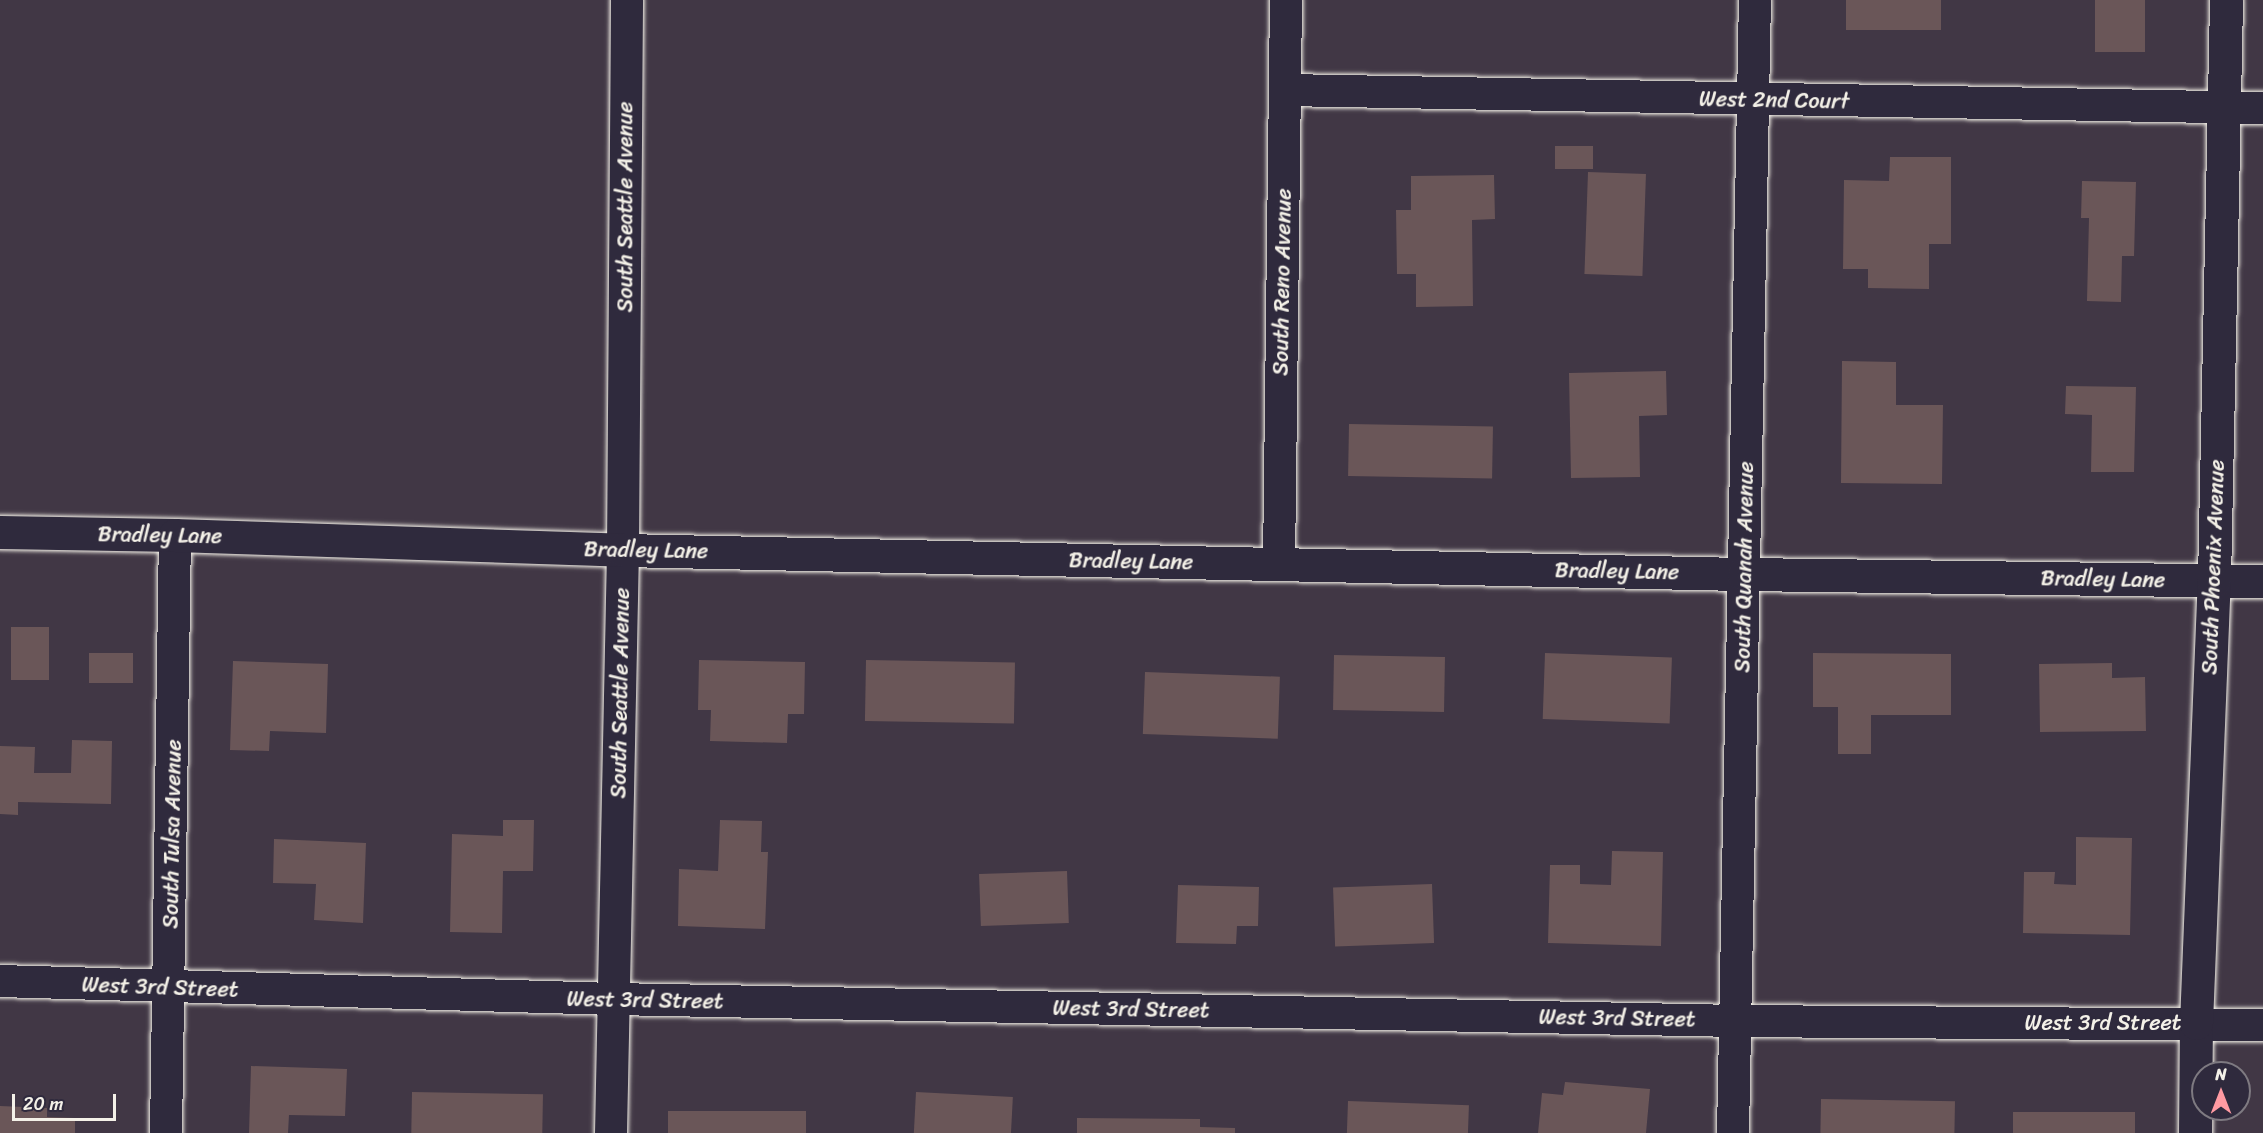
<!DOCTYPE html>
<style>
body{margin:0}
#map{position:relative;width:2263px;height:1133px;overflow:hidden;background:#413745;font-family:Sriracha,sans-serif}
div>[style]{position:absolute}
.building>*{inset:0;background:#6a5658;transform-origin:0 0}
.roads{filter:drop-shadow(0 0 2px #f4f1e8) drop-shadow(0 0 2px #f4f1e8)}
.minor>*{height:32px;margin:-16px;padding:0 16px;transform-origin:16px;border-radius:16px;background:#2f2a3d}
.tertiary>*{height:33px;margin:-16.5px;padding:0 16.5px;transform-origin:16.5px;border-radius:16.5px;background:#2f2a3d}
span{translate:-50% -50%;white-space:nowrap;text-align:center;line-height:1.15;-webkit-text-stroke:4.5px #2f2a3d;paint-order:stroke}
.street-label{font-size:22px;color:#f4f1e8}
.north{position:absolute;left:2191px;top:1061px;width:60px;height:60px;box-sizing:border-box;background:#2f2a3d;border:2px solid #7e7a81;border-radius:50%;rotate:0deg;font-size:16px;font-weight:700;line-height:24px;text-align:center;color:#f4f1e8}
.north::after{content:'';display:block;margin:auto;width:21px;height:27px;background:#ff9aa2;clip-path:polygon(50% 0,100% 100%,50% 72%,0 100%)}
.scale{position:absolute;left:12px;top:1094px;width:104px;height:27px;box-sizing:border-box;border:3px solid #f4f1e8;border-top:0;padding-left:8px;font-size:18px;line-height:21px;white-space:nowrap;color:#f4f1e8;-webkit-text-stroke:4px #2f2a3d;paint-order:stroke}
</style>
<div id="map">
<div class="building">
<div style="left:1846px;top:0;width:95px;height:30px"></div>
<div style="left:2095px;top:0;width:50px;height:52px"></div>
<div style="left:1555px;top:146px;width:38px;height:23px"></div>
<div style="clip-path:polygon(1890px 157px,1951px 157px,1951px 244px,1929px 244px,1929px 289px,1868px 288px,1868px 269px,1843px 269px,1844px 180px,1889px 181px)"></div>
<div style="left:1588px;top:172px;width:58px;height:102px;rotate:2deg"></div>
<div style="clip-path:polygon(1494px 175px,1495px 219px,1472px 220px,1473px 306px,1416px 307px,1416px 274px,1397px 274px,1396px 210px,1411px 210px,1411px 176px)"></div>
<div style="clip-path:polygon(2082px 181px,2136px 182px,2134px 256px,2122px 256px,2121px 302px,2087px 301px,2089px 218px,2081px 218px)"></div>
<div style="clip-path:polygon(1842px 361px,1896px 362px,1896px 405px,1943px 405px,1942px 484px,1841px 483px)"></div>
<div style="clip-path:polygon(1666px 371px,1667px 415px,1639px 416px,1640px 477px,1571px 478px,1569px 373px)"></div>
<div style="clip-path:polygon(2066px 386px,2136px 387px,2134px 472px,2091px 472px,2092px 415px,2065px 414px)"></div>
<div style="left:1349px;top:424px;width:144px;height:52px;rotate:1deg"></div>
<div style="left:49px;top:627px;width:53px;height:38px;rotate:90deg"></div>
<div style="left:89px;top:653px;width:44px;height:30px"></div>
<div style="left:1545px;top:653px;width:127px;height:66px;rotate:2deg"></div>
<div style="clip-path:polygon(1813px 653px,1951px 654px,1951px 715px,1871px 715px,1871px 754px,1838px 754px,1838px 707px,1813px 707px)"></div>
<div style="left:1334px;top:655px;width:111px;height:55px;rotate:1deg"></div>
<div style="clip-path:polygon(699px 660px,805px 662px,804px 714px,788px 714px,787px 743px,710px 741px,711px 710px,698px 710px)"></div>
<div style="left:866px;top:660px;width:149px;height:61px;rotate:1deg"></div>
<div style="clip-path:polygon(233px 661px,328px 664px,326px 733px,270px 731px,269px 751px,230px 750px)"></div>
<div style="clip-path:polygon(2112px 663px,2112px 678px,2145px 677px,2146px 731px,2040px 732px,2039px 664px)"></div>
<div style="left:1145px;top:672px;width:135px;height:62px;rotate:2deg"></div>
<div style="clip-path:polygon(72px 740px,112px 741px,111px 804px,18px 802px,18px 815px,0 814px,0 746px,35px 747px,34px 773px,71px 773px)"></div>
<div style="clip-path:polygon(503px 820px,534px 820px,533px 871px,503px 871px,502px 933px,450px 932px,452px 834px,503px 836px)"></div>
<div style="clip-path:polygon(720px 820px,762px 821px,761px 852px,768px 852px,765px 929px,678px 926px,679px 869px,718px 871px)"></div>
<div style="clip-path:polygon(2076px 837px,2132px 838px,2130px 935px,2023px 933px,2024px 872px,2055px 872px,2054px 884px,2076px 885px)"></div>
<div style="clip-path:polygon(274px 839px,366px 843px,363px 923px,314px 920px,316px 884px,273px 883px)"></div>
<div style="clip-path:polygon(1612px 851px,1663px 852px,1661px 946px,1548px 943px,1550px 865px,1580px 865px,1580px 884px,1611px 885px)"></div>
<div style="left:1067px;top:871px;width:52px;height:88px;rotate:88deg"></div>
<div style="left:1432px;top:884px;width:59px;height:99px;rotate:88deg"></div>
<div style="clip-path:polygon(1178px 885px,1259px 887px,1258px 926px,1237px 926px,1236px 944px,1176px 943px)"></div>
<div style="clip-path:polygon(251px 1066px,347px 1069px,345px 1116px,289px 1115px,288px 1133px,249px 1133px)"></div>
<div style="clip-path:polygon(1565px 1082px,1650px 1089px,1646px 1133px,1538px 1133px,1542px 1093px,1563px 1095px)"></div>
<div style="left:412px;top:1092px;width:131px;height:41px;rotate:1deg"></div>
<div style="left:916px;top:1092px;width:97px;height:41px;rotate:3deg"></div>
<div style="left:1821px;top:1099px;width:134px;height:34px;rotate:1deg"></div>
<div style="left:1348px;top:1101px;width:121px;height:32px;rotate:2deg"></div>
<div style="clip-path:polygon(0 1106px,47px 1108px,47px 1117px,75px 1118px,75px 1133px,0 1133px)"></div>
<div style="left:806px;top:1111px;width:22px;height:138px;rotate:90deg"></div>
<div style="left:2135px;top:1112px;width:21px;height:122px;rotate:90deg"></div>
<div style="clip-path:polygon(1077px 1118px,1200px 1119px,1200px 1127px,1235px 1128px,1235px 1133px,1077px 1133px)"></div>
</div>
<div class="roads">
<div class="minor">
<div style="left:1285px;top:90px;width:978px;rotate:1.05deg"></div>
<div style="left:1279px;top:564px;width:564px;rotate:-89.29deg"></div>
<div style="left:0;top:981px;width:613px;rotate:1.68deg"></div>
<div style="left:613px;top:999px;width:1122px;rotate:1.12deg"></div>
<div style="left:1735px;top:1021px;width:528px;rotate:0.43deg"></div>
<div style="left:166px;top:1133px;width:598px;rotate:-89.14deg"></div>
<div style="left:611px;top:1133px;width:583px;rotate:-88.82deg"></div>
<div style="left:623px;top:550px;width:550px;rotate:-89.58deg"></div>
<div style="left:1733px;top:1133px;width:1133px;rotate:-88.89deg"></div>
</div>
<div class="tertiary">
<div style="left:0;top:532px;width:175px;rotate:1deg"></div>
<div style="left:175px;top:535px;width:448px;rotate:1.9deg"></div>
<div style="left:623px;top:550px;width:1121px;rotate:1.23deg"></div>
<div style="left:1744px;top:574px;width:519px;rotate:0.77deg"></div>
<div style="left:2195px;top:1133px;width:110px;rotate:-89.5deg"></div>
<div style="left:2196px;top:1023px;width:443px;rotate:-87.7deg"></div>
<div style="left:2214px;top:580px;width:580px;rotate:-88.81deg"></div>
</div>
</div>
<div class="street-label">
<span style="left:1774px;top:100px;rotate:1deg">West 2nd Court</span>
<span style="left:625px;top:207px;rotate:-90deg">South Seattle Avenue</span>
<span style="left:1282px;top:282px;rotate:-89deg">South Reno Avenue</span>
<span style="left:160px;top:535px;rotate:1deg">Bradley Lane</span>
<span style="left:646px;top:550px;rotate:1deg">Bradley Lane</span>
<span style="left:1131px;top:561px;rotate:1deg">Bradley Lane</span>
<span style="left:1744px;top:567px;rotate:-89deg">South Quanah Avenue</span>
<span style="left:2213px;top:567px;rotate:-88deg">South Phoenix Avenue</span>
<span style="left:1617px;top:571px;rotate:1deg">Bradley Lane</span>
<span style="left:2103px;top:579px;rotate:1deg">Bradley Lane</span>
<span style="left:620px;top:693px;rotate:-89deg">South Seattle Avenue</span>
<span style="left:172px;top:834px;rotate:-89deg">South Tulsa Avenue</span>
<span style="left:160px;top:987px;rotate:2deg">West 3rd Street</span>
<span style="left:645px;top:1000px;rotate:1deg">West 3rd Street</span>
<span style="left:1131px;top:1009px;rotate:1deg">West 3rd Street</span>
<span style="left:1617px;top:1018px;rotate:1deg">West 3rd Street</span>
<span style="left:2103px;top:1023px">West 3rd Street</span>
</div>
<div class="north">N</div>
<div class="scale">20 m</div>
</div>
